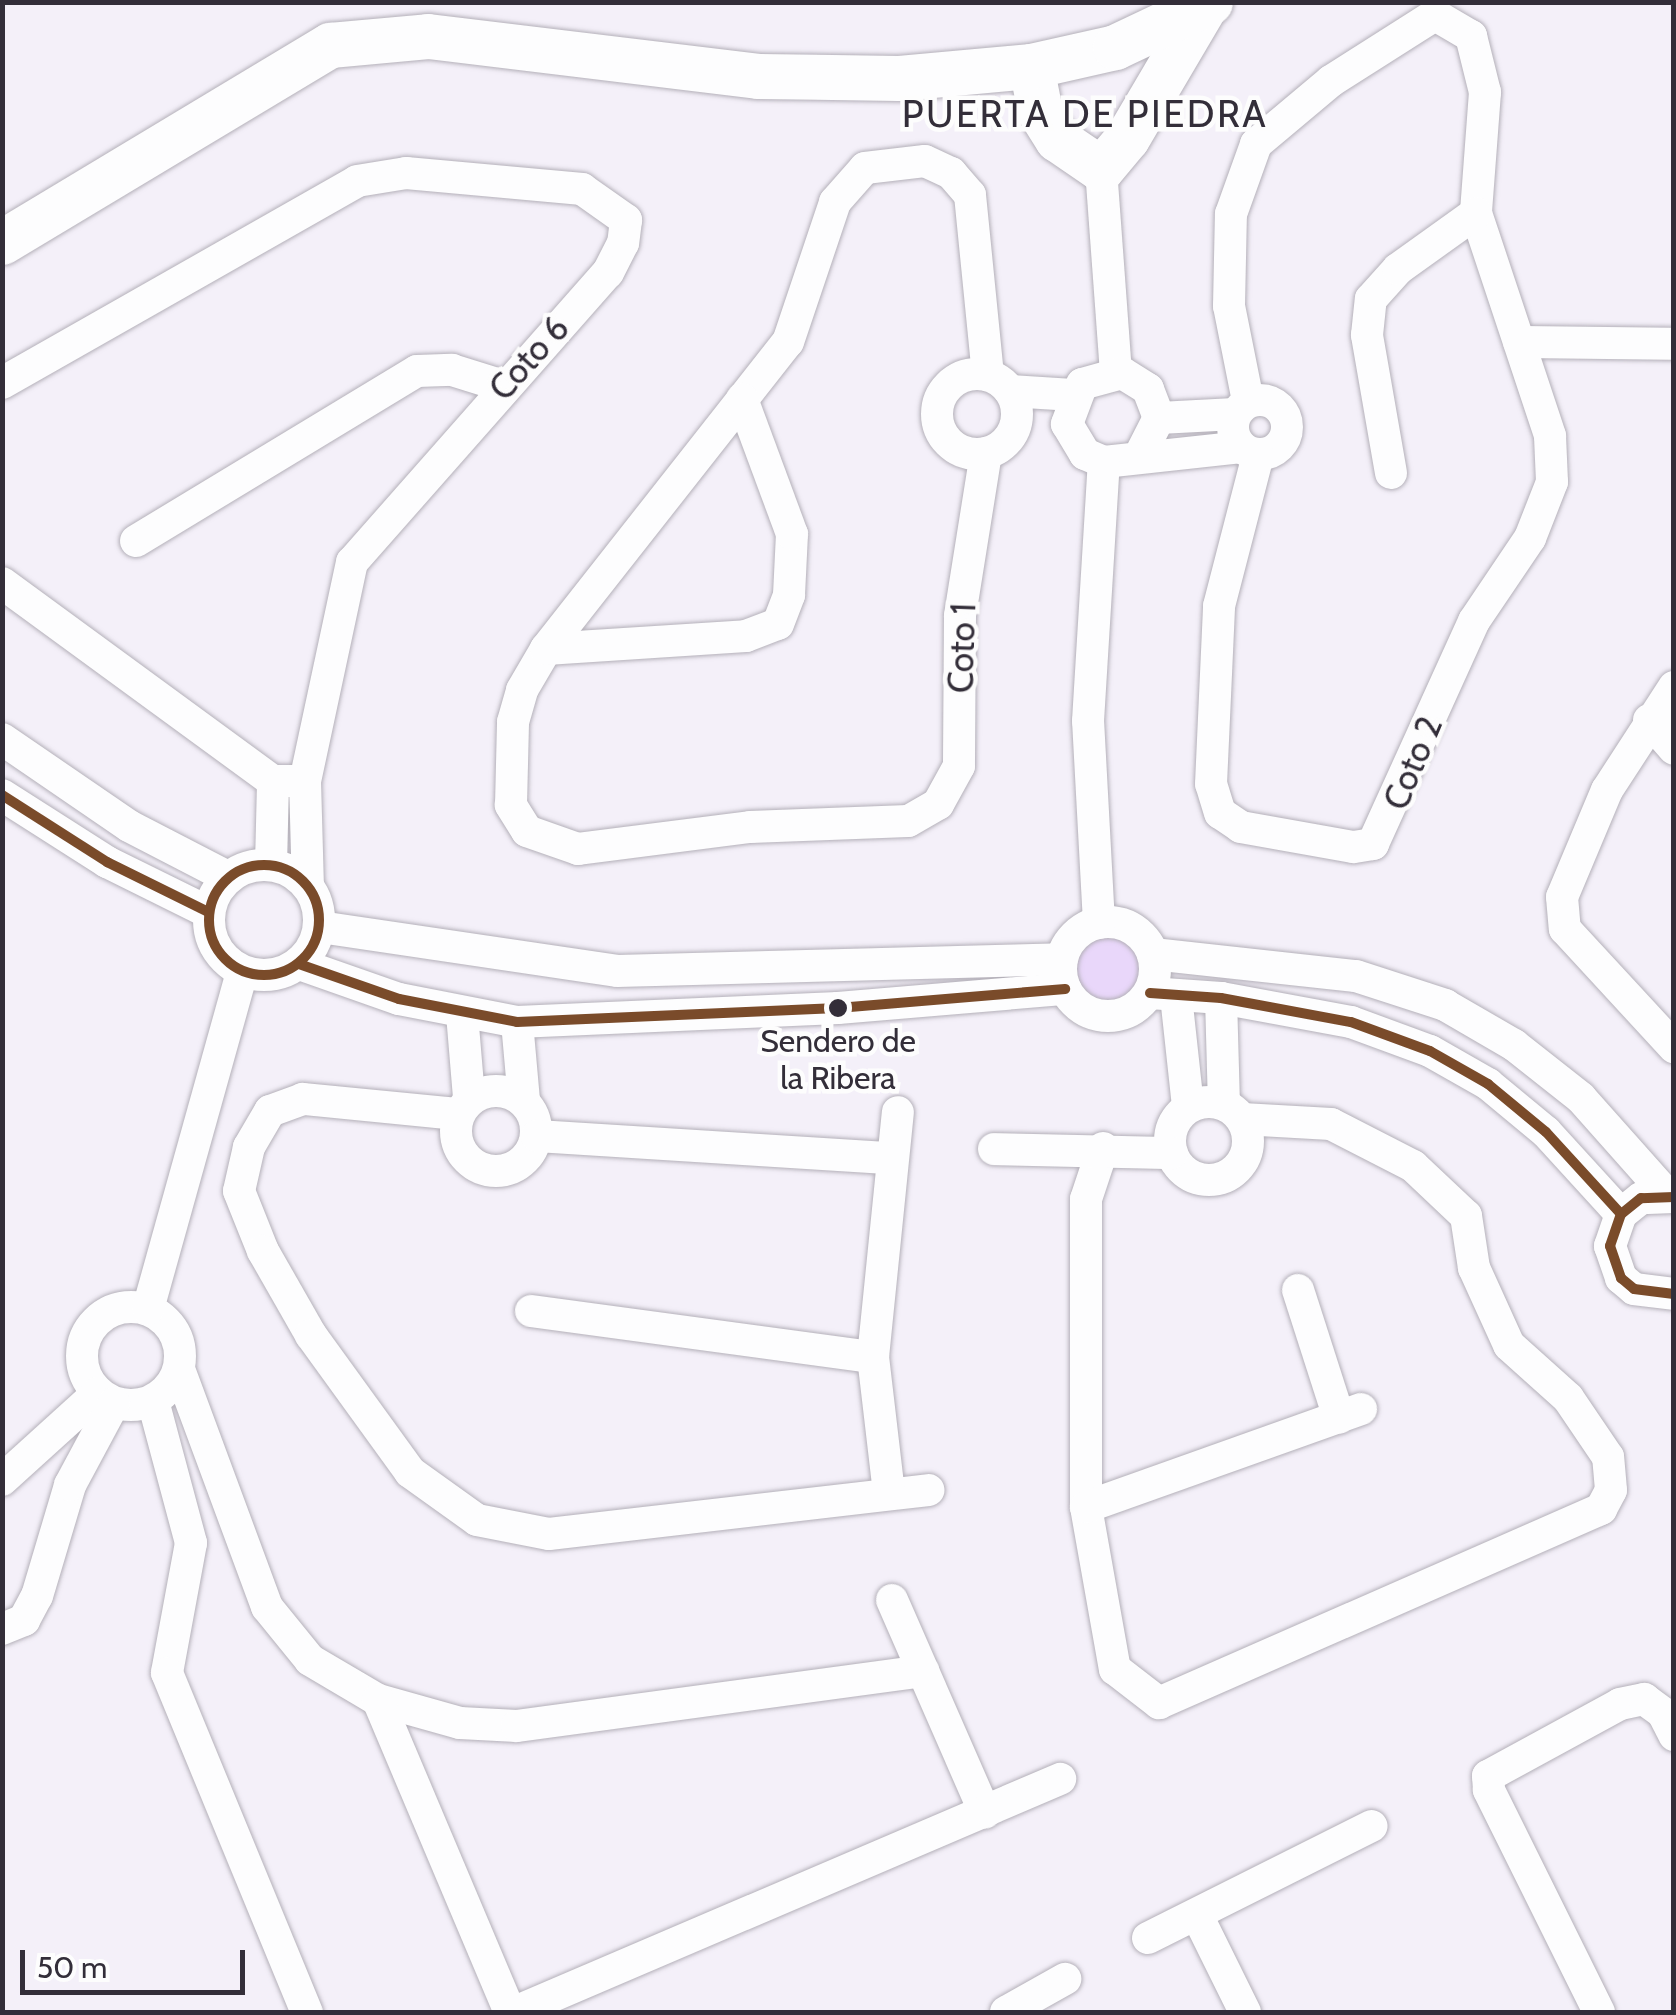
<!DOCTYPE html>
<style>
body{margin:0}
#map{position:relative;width:1676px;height:2015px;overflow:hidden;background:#f4f0f9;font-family:Cabin,sans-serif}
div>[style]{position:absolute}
.green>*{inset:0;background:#e9d7fa}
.round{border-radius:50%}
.roads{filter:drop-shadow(0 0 2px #b4b0b9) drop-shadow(0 0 2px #b4b0b9)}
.street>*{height:32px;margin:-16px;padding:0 16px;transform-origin:16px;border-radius:16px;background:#fdfdfe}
.street>.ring{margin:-16px;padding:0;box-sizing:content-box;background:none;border:32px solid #fdfdfe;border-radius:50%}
.secondary>*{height:45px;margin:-22.5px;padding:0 22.5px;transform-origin:22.5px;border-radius:22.5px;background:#fdfdfe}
.bus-1>*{height:10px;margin:-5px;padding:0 5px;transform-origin:5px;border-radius:5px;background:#7a4b2a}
.bus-1>.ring{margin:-5px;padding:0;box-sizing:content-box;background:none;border:10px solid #7a4b2a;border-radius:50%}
.dots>*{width:28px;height:28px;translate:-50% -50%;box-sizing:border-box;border:5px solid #fdfdfd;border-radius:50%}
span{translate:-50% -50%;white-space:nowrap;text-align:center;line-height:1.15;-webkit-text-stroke:9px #fdfdfd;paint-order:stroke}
.bus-label{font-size:32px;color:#332e39}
.street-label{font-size:35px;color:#332e39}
.neighbourhood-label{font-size:38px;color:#332e39;letter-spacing:2.5px}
.frame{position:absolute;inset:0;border:5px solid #332e39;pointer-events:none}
.scale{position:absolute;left:20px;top:1950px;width:225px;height:45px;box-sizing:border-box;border:5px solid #332e39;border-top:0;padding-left:12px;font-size:30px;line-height:35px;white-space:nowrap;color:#332e39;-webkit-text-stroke:8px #fdfdfd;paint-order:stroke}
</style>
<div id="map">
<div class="green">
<div class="round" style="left:1062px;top:922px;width:94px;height:94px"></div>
</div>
<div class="roads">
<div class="street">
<div style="left:1101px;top:169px;width:205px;rotate:85.8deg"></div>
<div style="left:1519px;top:342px;width:155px;rotate:0.7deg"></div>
<div class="ring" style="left:937px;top:374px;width:48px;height:48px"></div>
<div style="left:2px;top:383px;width:408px;rotate:-29.6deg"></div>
<div style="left:357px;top:181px;width:50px;rotate:-9.3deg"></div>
<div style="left:406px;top:173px;width:177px;rotate:5.2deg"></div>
<div style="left:582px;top:189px;width:54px;rotate:35.2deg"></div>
<div style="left:626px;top:220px;width:23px;rotate:97deg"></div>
<div style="left:623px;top:243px;width:33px;rotate:117deg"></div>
<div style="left:608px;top:272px;width:387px;rotate:131.4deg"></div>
<div style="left:352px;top:562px;width:224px;rotate:102.1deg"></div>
<div style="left:305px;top:781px;width:105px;rotate:88.4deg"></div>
<div style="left:1010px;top:391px;width:63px;rotate:3.6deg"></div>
<div class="ring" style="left:1233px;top:400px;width:22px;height:22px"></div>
<div style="left:1248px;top:401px;width:97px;rotate:-101.3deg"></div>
<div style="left:1229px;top:306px;width:92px;rotate:-88.8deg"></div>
<div style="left:1231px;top:214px;width:74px;rotate:-70.3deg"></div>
<div style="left:1256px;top:144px;width:98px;rotate:-40deg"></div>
<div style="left:1331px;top:81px;width:123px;rotate:-32.4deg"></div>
<div style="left:1435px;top:15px;width:42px;rotate:30.3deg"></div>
<div style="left:1471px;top:36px;width:58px;rotate:76deg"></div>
<div style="left:1485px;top:92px;width:121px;rotate:94.3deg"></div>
<div style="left:1476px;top:213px;width:235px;rotate:71.6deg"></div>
<div style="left:1550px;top:436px;width:46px;rotate:87.5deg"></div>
<div style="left:1552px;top:482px;width:60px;rotate:111.4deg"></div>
<div style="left:1530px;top:538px;width:100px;rotate:124deg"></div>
<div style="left:1474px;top:621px;width:245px;rotate:114.4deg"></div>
<div style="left:1373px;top:844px;width:20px;rotate:171deg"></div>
<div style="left:1353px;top:847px;width:114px;rotate:-169.9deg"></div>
<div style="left:1241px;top:827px;width:25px;rotate:-146deg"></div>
<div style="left:1220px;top:813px;width:30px;rotate:-107deg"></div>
<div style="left:1211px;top:784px;width:178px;rotate:-87.4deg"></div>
<div style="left:1219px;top:606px;width:156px;rotate:-75.5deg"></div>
<div style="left:1159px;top:418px;width:76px;rotate:-3deg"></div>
<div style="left:986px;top:453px;width:165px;rotate:99.1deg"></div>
<div style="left:960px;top:616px;width:150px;rotate:90.4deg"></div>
<div style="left:959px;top:766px;width:43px;rotate:118.9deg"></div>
<div style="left:938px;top:804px;width:34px;rotate:150deg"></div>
<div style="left:908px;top:821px;width:158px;rotate:177.8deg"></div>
<div style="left:750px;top:827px;width:173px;rotate:172.7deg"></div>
<div style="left:578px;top:849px;width:54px;rotate:-160.6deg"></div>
<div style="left:527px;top:831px;width:31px;rotate:-122deg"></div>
<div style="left:511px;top:805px;width:83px;rotate:-88.6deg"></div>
<div style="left:513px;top:722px;width:33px;rotate:-74deg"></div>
<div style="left:522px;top:690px;width:48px;rotate:-59.7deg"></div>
<div style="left:546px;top:649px;width:391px;rotate:-51.8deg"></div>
<div style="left:788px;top:342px;width:148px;rotate:-71.4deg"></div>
<div style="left:835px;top:202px;width:45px;rotate:-48.6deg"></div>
<div style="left:865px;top:168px;width:60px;rotate:-6.7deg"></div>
<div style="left:925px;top:161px;width:29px;rotate:25deg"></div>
<div style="left:951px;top:173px;width:29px;rotate:49deg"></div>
<div style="left:970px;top:195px;width:181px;rotate:84.3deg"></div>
<div style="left:1141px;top:453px;width:39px;rotate:-63deg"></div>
<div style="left:1159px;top:418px;width:31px;rotate:-111deg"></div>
<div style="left:1148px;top:389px;width:31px;rotate:-148deg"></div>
<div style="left:1122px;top:373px;width:41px;rotate:164.6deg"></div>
<div style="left:1082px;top:384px;width:43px;rotate:110.6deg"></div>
<div style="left:1067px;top:424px;width:35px;rotate:59deg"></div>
<div style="left:1085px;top:454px;width:21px;rotate:23deg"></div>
<div style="left:1104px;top:462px;width:138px;rotate:-6.2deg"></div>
<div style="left:1391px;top:473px;width:140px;rotate:-99.9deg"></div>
<div style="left:1367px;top:335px;width:36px;rotate:-84deg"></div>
<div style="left:1371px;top:299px;width:40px;rotate:-48deg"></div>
<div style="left:1398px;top:269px;width:96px;rotate:-35.7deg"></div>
<div style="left:136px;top:541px;width:328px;rotate:-31.2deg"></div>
<div style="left:417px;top:371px;width:35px;rotate:-2deg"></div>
<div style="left:452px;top:370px;width:53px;rotate:17.4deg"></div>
<div style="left:2px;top:583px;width:336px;rotate:36.2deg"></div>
<div style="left:273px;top:781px;width:32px"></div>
<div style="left:546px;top:649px;width:200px;rotate:-3.7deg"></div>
<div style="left:746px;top:636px;width:34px;rotate:-21deg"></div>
<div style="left:778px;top:624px;width:31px;rotate:-69deg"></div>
<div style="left:789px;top:595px;width:61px;rotate:-87.2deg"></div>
<div style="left:792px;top:534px;width:144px;rotate:-110.3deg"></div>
<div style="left:1674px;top:687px;width:123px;rotate:123deg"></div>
<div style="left:1607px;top:790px;width:116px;rotate:112.8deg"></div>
<div style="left:1562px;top:897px;width:32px;rotate:85deg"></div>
<div style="left:1565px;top:929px;width:161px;rotate:47.3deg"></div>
<div style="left:1649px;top:720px;width:38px;rotate:49deg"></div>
<div style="left:2px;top:739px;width:154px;rotate:34.4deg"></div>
<div style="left:129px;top:826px;width:111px;rotate:27.3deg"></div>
<div style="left:2px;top:795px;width:125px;rotate:32.5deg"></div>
<div style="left:107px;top:862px;width:113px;rotate:26.3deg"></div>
<div class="ring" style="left:209px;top:865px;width:78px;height:78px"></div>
<div style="left:271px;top:865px;width:84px;rotate:-88.6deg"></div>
<div class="ring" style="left:1061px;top:922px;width:62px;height:62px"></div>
<div style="left:1099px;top:923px;width:202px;rotate:-93.1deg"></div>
<div style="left:1088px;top:721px;width:259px;rotate:-86.5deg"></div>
<div style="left:320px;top:927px;width:300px;rotate:8.4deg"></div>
<div style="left:617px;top:971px;width:445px;rotate:-1.5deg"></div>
<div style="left:1153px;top:954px;width:204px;rotate:6.2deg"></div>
<div style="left:1356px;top:976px;width:94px;rotate:18deg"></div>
<div style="left:1445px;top:1005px;width:80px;rotate:30.1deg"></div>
<div style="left:1514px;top:1045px;width:85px;rotate:38.3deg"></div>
<div style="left:1581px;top:1098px;width:130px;rotate:48.4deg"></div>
<div style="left:299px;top:964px;width:106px;rotate:19.3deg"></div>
<div style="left:399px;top:999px;width:120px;rotate:11deg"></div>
<div style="left:517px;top:1022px;width:321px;rotate:-2.5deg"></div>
<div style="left:838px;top:1008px;width:228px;rotate:-4.8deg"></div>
<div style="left:1150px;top:993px;width:71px;rotate:4deg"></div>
<div style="left:1221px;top:998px;width:132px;rotate:10.5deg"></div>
<div style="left:1351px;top:1022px;width:84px;rotate:20.2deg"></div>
<div style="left:1430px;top:1051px;width:67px;rotate:29.6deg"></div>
<div style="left:1488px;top:1084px;width:75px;rotate:39.6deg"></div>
<div style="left:1546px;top:1132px;width:111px;rotate:47.6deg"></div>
<div style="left:1176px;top:996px;width:112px;rotate:83.8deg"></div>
<div style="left:1221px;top:998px;width:106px;rotate:88.4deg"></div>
<div style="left:462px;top:1014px;width:84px;rotate:85.2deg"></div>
<div style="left:517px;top:1022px;width:78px;rotate:84.9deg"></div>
<div class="ring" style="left:456px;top:1091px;width:48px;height:48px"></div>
<div class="ring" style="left:1170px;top:1102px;width:46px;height:46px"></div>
<div style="left:457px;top:1114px;width:155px;rotate:-174.4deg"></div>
<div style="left:303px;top:1099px;width:35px;rotate:160deg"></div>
<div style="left:270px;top:1111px;width:42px;rotate:120.3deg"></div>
<div style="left:249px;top:1147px;width:45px;rotate:102.8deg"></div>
<div style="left:239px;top:1191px;width:65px;rotate:68.2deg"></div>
<div style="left:263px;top:1251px;width:97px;rotate:60.3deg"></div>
<div style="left:311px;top:1335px;width:169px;rotate:54.1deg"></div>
<div style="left:410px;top:1472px;width:82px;rotate:35.6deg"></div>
<div style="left:477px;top:1520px;width:73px;rotate:11deg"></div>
<div style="left:549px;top:1534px;width:382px;rotate:-6.6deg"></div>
<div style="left:537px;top:1136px;width:354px;rotate:3.6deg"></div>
<div style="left:1103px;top:1148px;width:54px;rotate:108.4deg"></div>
<div style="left:1086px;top:1199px;width:308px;rotate:90deg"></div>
<div style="left:1086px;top:1507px;width:165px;rotate:79.9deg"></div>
<div style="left:1115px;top:1669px;width:56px;rotate:37.7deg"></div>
<div style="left:1159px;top:1703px;width:483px;rotate:-23.7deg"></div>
<div style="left:1601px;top:1509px;width:21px;rotate:-62deg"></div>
<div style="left:1611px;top:1490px;width:33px;rotate:-95deg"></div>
<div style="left:1608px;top:1457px;width:71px;rotate:-124.1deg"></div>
<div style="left:1568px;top:1398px;width:79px;rotate:-138.1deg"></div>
<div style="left:1509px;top:1345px;width:85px;rotate:-114.4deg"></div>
<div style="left:1474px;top:1268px;width:53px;rotate:-98.7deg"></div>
<div style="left:1466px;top:1216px;width:73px;rotate:-136.7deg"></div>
<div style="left:1413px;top:1166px;width:92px;rotate:-152.9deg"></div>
<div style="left:1331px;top:1124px;width:89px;rotate:-176.8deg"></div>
<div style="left:994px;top:1149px;width:178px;rotate:1.3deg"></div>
<div style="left:1674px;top:1197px;width:33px;rotate:178deg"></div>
<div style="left:1641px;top:1198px;width:26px;rotate:141deg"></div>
<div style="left:1621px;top:1214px;width:34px;rotate:109deg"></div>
<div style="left:1610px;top:1246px;width:34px;rotate:71deg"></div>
<div style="left:1621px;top:1278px;width:17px;rotate:40deg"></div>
<div style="left:1634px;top:1289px;width:40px;rotate:7.1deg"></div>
<div style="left:1298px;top:1290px;width:134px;rotate:72.2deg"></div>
<div class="ring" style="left:82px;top:1307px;width:66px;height:66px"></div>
<div style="left:148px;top:1309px;width:350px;rotate:-74.4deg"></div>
<div style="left:531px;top:1311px;width:345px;rotate:7.7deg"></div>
<div style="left:179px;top:1369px;width:254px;rotate:69.7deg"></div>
<div style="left:267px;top:1607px;width:68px;rotate:50.9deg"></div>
<div style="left:310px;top:1660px;width:79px;rotate:30.5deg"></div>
<div style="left:378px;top:1700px;width:85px;rotate:15.7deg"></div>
<div style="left:460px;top:1723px;width:57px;rotate:3deg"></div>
<div style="left:517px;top:1726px;width:410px;rotate:-7.7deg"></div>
<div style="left:153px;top:1401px;width:147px;rotate:75deg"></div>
<div style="left:191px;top:1543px;width:132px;rotate:100.5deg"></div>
<div style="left:167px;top:1673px;width:367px;rotate:67.6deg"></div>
<div style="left:2px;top:1480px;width:130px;rotate:-42.2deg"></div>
<div style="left:889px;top:1493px;width:137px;rotate:-96.7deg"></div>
<div style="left:873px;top:1357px;width:246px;rotate:-84.2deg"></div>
<div style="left:1086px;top:1507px;width:292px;rotate:-19.6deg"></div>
<div style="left:892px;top:1600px;width:232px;rotate:66.4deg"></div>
<div style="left:2px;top:1629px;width:24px;rotate:-22deg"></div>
<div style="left:24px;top:1620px;width:27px;rotate:-62deg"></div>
<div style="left:37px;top:1596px;width:116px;rotate:-73.4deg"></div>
<div style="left:70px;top:1485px;width:93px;rotate:-61.8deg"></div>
<div style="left:378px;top:1700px;width:339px;rotate:67.1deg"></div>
<div style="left:1198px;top:1917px;width:106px;rotate:63.7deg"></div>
<div style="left:1148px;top:1938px;width:250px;rotate:-26.6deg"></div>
<div style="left:515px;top:2012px;width:593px;rotate:-23.15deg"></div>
<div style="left:1006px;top:2012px;width:68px;rotate:-29.2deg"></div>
<div style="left:1599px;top:2012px;width:248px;rotate:-116.4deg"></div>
<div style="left:1489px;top:1790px;width:14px;rotate:-94deg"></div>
<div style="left:1488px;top:1776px;width:150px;rotate:-28.6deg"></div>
<div style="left:1620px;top:1704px;width:25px;rotate:-12deg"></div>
<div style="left:1644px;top:1699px;width:24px;rotate:36deg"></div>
<div style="left:1663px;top:1713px;width:25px;rotate:63deg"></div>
</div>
<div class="secondary">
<div style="left:1031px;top:66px;width:47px;rotate:78.9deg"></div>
<div style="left:1040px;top:112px;width:32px;rotate:58deg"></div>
<div style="left:1057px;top:139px;width:53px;rotate:34.3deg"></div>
<div style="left:1101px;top:169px;width:40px;rotate:-50deg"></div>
<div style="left:1127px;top:138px;width:150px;rotate:-59.5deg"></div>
<div style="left:2px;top:242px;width:383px;rotate:-31deg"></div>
<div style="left:330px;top:45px;width:98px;rotate:-5.2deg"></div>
<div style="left:428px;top:36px;width:332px;rotate:6.9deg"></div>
<div style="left:758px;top:76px;width:141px;rotate:0.8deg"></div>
<div style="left:899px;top:78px;width:133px;rotate:-5.2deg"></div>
<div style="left:1031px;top:66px;width:86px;rotate:-12.7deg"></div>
<div style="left:1115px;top:47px;width:105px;rotate:-25.3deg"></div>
</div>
</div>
<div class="bus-1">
<div style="left:2px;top:795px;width:125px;rotate:32.5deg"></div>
<div style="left:107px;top:862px;width:113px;rotate:26.3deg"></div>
<div class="ring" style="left:209px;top:865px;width:100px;height:100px"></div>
<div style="left:299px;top:964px;width:106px;rotate:19.3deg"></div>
<div style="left:399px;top:999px;width:120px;rotate:11deg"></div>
<div style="left:517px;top:1022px;width:321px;rotate:-2.5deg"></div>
<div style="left:838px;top:1008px;width:228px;rotate:-4.8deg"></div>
<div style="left:1150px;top:993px;width:71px;rotate:4deg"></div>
<div style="left:1221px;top:998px;width:132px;rotate:10.5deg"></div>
<div style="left:1351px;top:1022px;width:84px;rotate:20.2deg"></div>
<div style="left:1430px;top:1051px;width:67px;rotate:29.6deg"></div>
<div style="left:1488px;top:1084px;width:75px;rotate:39.6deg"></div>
<div style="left:1546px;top:1132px;width:111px;rotate:47.6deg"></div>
<div style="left:1674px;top:1197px;width:33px;rotate:178deg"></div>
<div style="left:1641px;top:1198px;width:26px;rotate:141deg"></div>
<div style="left:1621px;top:1214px;width:34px;rotate:109deg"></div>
<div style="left:1610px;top:1246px;width:34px;rotate:71deg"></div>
<div style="left:1621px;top:1278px;width:17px;rotate:40deg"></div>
<div style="left:1634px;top:1289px;width:40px;rotate:7.1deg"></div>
</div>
<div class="dots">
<div style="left:838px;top:1008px;background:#332e39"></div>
</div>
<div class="bus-label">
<span style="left:838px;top:1060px">Sendero de<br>la Ribera</span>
</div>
<div class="street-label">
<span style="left:529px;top:358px;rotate:-48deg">Coto 6</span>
<span style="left:962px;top:648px;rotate:-88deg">Coto 1</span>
<span style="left:1413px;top:763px;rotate:-67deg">Coto 2</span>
</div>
<div class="neighbourhood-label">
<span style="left:1085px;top:114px">PUERTA DE PIEDRA</span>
</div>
<div class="frame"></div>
<div class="scale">50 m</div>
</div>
